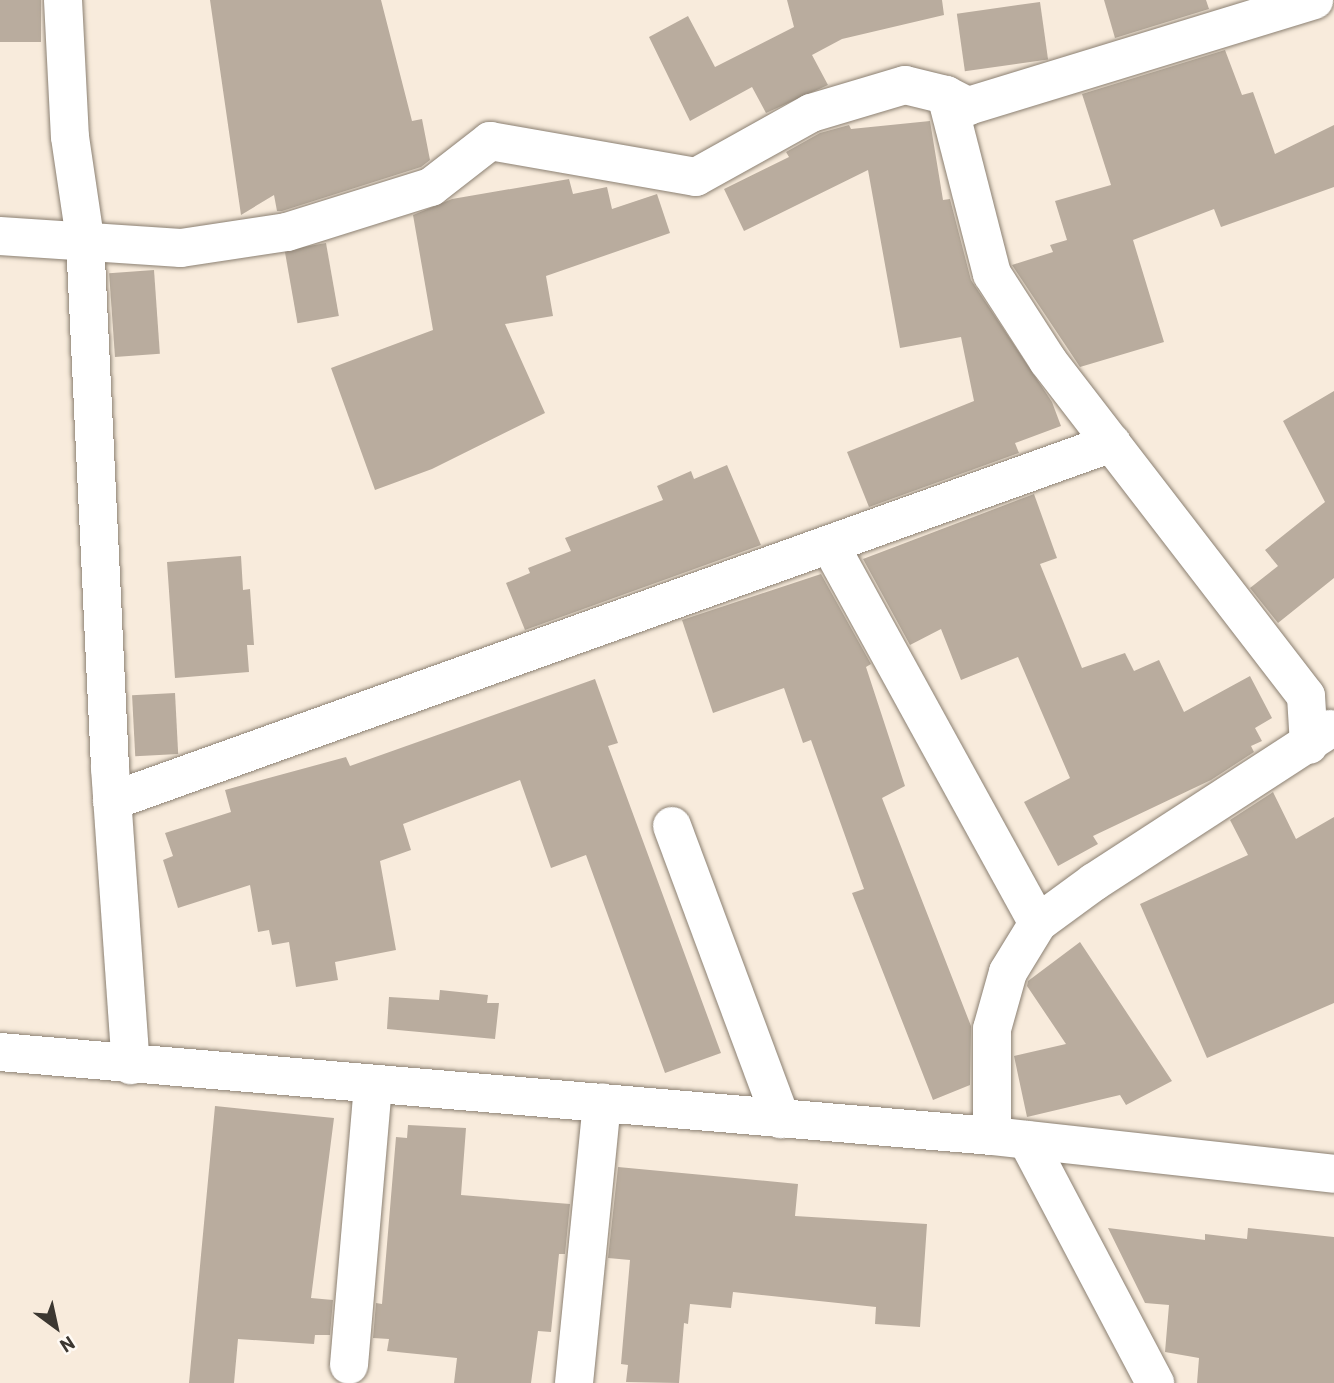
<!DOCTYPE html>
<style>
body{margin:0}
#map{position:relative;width:1334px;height:1383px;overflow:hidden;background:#f8ebdc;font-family:Barlow,sans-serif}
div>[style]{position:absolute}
.building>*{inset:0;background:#b9ac9e;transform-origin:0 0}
.roads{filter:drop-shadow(0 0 2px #8b8072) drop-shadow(0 0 2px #8b8072)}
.street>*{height:38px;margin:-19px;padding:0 19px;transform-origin:19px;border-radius:19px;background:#fff}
.secondary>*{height:38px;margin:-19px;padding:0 19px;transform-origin:19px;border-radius:19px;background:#fff}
span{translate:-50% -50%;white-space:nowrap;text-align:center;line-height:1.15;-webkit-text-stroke:6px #fffaf4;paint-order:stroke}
.north{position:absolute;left:21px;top:1292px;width:70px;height:70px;-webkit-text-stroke:5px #fffaf4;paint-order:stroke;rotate:147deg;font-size:19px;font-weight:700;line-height:28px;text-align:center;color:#3c3731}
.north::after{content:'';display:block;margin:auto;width:24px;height:32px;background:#3c3731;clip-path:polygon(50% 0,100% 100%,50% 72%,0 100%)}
</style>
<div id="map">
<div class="building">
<div style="left:0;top:0;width:41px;height:42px"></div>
<div style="clip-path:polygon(210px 0,381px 0,412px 121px,422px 119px,430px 160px,421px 167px,282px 211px,277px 211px,274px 195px,241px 215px)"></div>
<div style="clip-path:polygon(787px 0,942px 0,944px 15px,842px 39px,812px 55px,828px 85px,766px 113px,752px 87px,690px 121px,649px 37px,688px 16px,715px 67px,794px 27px)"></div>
<div style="clip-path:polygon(1104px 0,1206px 0,1209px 9px,1115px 38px)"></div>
<div style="left:1040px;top:2px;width:58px;height:84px;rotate:82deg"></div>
<div style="clip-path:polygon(1225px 50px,1242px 95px,1253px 92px,1275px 154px,1334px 125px,1334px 187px,1221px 227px,1214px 209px,1133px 240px,1164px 342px,1080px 367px,1012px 265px,1053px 252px,1050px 245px,1067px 240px,1055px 201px,1111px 185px,1082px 94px)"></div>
<div style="clip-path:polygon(930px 121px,943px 200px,950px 199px,971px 280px,1052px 402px,1061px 426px,1015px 443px,1019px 453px,869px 507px,847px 452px,974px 401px,961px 337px,900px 348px,868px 170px,744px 231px,724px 189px,789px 157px,786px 152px,820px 133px,849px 125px,851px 129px)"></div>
<div style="clip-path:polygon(569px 179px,573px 194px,607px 187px,612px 209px,657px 194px,670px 233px,546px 276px,553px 316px,505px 324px,545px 413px,432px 469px,375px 490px,331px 368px,433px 330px,413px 215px,452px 199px)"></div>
<div style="left:326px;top:243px;width:74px;height:42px;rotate:80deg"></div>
<div style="left:154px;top:270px;width:84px;height:45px;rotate:86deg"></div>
<div style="clip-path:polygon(1334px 391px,1334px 578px,1278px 623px,1250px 588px,1278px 566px,1265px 550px,1325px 502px,1283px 421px)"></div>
<div style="clip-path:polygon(727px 465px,761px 545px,525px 630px,506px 583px,530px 573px,528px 568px,571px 551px,565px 538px,663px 500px,657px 486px,691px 471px,694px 479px)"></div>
<div style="clip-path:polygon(1034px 494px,1057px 558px,1040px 564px,1082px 668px,1125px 653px,1134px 671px,1159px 660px,1184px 712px,1250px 676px,1272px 718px,1255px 728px,1262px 741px,1251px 746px,1254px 752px,1211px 780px,1093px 836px,1098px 844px,1058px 866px,1024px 802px,1070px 778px,1018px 657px,961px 680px,941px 629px,910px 645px,863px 559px)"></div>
<div style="clip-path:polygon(241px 556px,243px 590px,250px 589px,254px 645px,247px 645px,249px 672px,175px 678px,167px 562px)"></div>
<div style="clip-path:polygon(821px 574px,871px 664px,866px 667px,905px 786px,882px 798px,971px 1026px,970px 1085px,933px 1100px,852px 893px,864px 889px,811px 740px,803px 743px,784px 688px,713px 713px,682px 620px)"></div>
<div style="clip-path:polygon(595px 679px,618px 743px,608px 746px,721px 1053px,665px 1073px,586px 855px,551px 868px,520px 780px,403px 824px,411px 850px,380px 861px,396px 950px,335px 962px,338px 980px,296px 987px,289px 942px,272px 945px,269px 930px,258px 932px,250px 885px,178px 908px,163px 860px,173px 856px,165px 833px,231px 812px,225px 790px,346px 757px,350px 766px)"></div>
<div style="left:175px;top:693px;width:61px;height:43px;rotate:87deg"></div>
<div style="clip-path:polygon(1273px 792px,1296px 839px,1334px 817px,1334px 1003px,1207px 1058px,1140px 904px,1248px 855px,1230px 820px)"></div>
<div style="clip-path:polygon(1080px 942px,1172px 1081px,1126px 1105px,1120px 1095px,1027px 1117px,1014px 1056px,1066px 1044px,1027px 986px,1028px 981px)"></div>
<div style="clip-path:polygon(440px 990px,488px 995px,487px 1003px,499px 1003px,495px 1039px,387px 1029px,389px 997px,439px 1000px)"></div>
<div style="clip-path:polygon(215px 1106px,334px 1118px,311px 1298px,333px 1300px,330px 1335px,315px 1335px,314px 1344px,238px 1339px,234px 1383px,189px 1383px)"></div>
<div style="clip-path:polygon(408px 1125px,466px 1128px,461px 1195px,570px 1204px,565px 1254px,559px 1254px,551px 1332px,538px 1331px,531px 1383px,454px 1383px,457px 1358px,387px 1351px,389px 1339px,373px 1338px,376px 1303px,382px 1304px,396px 1137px,407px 1138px)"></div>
<div style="clip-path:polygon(618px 1167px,798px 1184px,795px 1216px,927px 1224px,920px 1327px,875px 1324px,876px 1307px,733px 1292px,731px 1308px,690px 1304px,688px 1324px,684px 1323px,679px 1383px,626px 1382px,628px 1365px,621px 1364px,630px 1260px,608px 1258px)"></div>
<div style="clip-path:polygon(1108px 1228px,1205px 1240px,1205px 1234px,1247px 1239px,1248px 1228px,1334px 1237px,1334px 1383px,1197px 1383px,1199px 1358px,1165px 1352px,1169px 1305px,1145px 1303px)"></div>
</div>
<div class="roads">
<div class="street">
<div style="left:63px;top:0;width:137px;rotate:87.1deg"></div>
<div style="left:70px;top:137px;width:103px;rotate:81.6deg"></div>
<div style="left:85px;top:239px;width:530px;rotate:87.29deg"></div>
<div style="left:110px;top:768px;width:298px;rotate:86deg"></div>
<div style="left:946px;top:95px;width:185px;rotate:75.6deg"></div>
<div style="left:992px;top:274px;width:103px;rotate:57.2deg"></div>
<div style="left:1048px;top:361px;width:423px;rotate:52.4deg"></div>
<div style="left:1306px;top:696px;width:49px;rotate:86.5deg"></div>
<div style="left:0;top:236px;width:181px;rotate:3.8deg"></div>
<div style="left:181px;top:248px;width:107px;rotate:-8.6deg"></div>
<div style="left:287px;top:232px;width:151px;rotate:-17.4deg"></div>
<div style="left:431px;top:187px;width:75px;rotate:-37.9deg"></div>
<div style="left:490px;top:141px;width:209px;rotate:9.9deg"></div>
<div style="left:696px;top:177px;width:132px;rotate:-29.1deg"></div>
<div style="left:811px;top:113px;width:98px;rotate:-16.6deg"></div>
<div style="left:905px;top:85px;width:42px;rotate:13.7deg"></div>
<div style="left:946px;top:95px;width:25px;rotate:27deg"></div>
<div style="left:968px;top:106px;width:362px;rotate:-17deg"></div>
<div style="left:831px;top:547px;width:429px;rotate:61.2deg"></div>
<div style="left:112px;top:801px;width:1062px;rotate:-19.7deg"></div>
<div style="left:672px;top:826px;width:313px;rotate:69.6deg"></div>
<div style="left:992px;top:1136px;width:107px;rotate:-90deg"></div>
<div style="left:992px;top:1029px;width:59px;rotate:-74.3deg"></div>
<div style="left:1008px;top:972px;width:57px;rotate:-58.5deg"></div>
<div style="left:1038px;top:923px;width:69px;rotate:-36.2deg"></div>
<div style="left:1094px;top:882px;width:281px;rotate:-33deg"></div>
<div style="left:1027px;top:1140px;width:275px;rotate:62.2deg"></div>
<div style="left:349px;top:1365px;width:282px;rotate:-85.1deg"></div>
<div style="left:574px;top:1383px;width:282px;rotate:-84.3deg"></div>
</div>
<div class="secondary">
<div style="left:0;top:1052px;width:996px;rotate:4.84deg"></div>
<div style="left:992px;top:1136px;width:344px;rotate:6.3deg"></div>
</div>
</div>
<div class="north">N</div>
</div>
